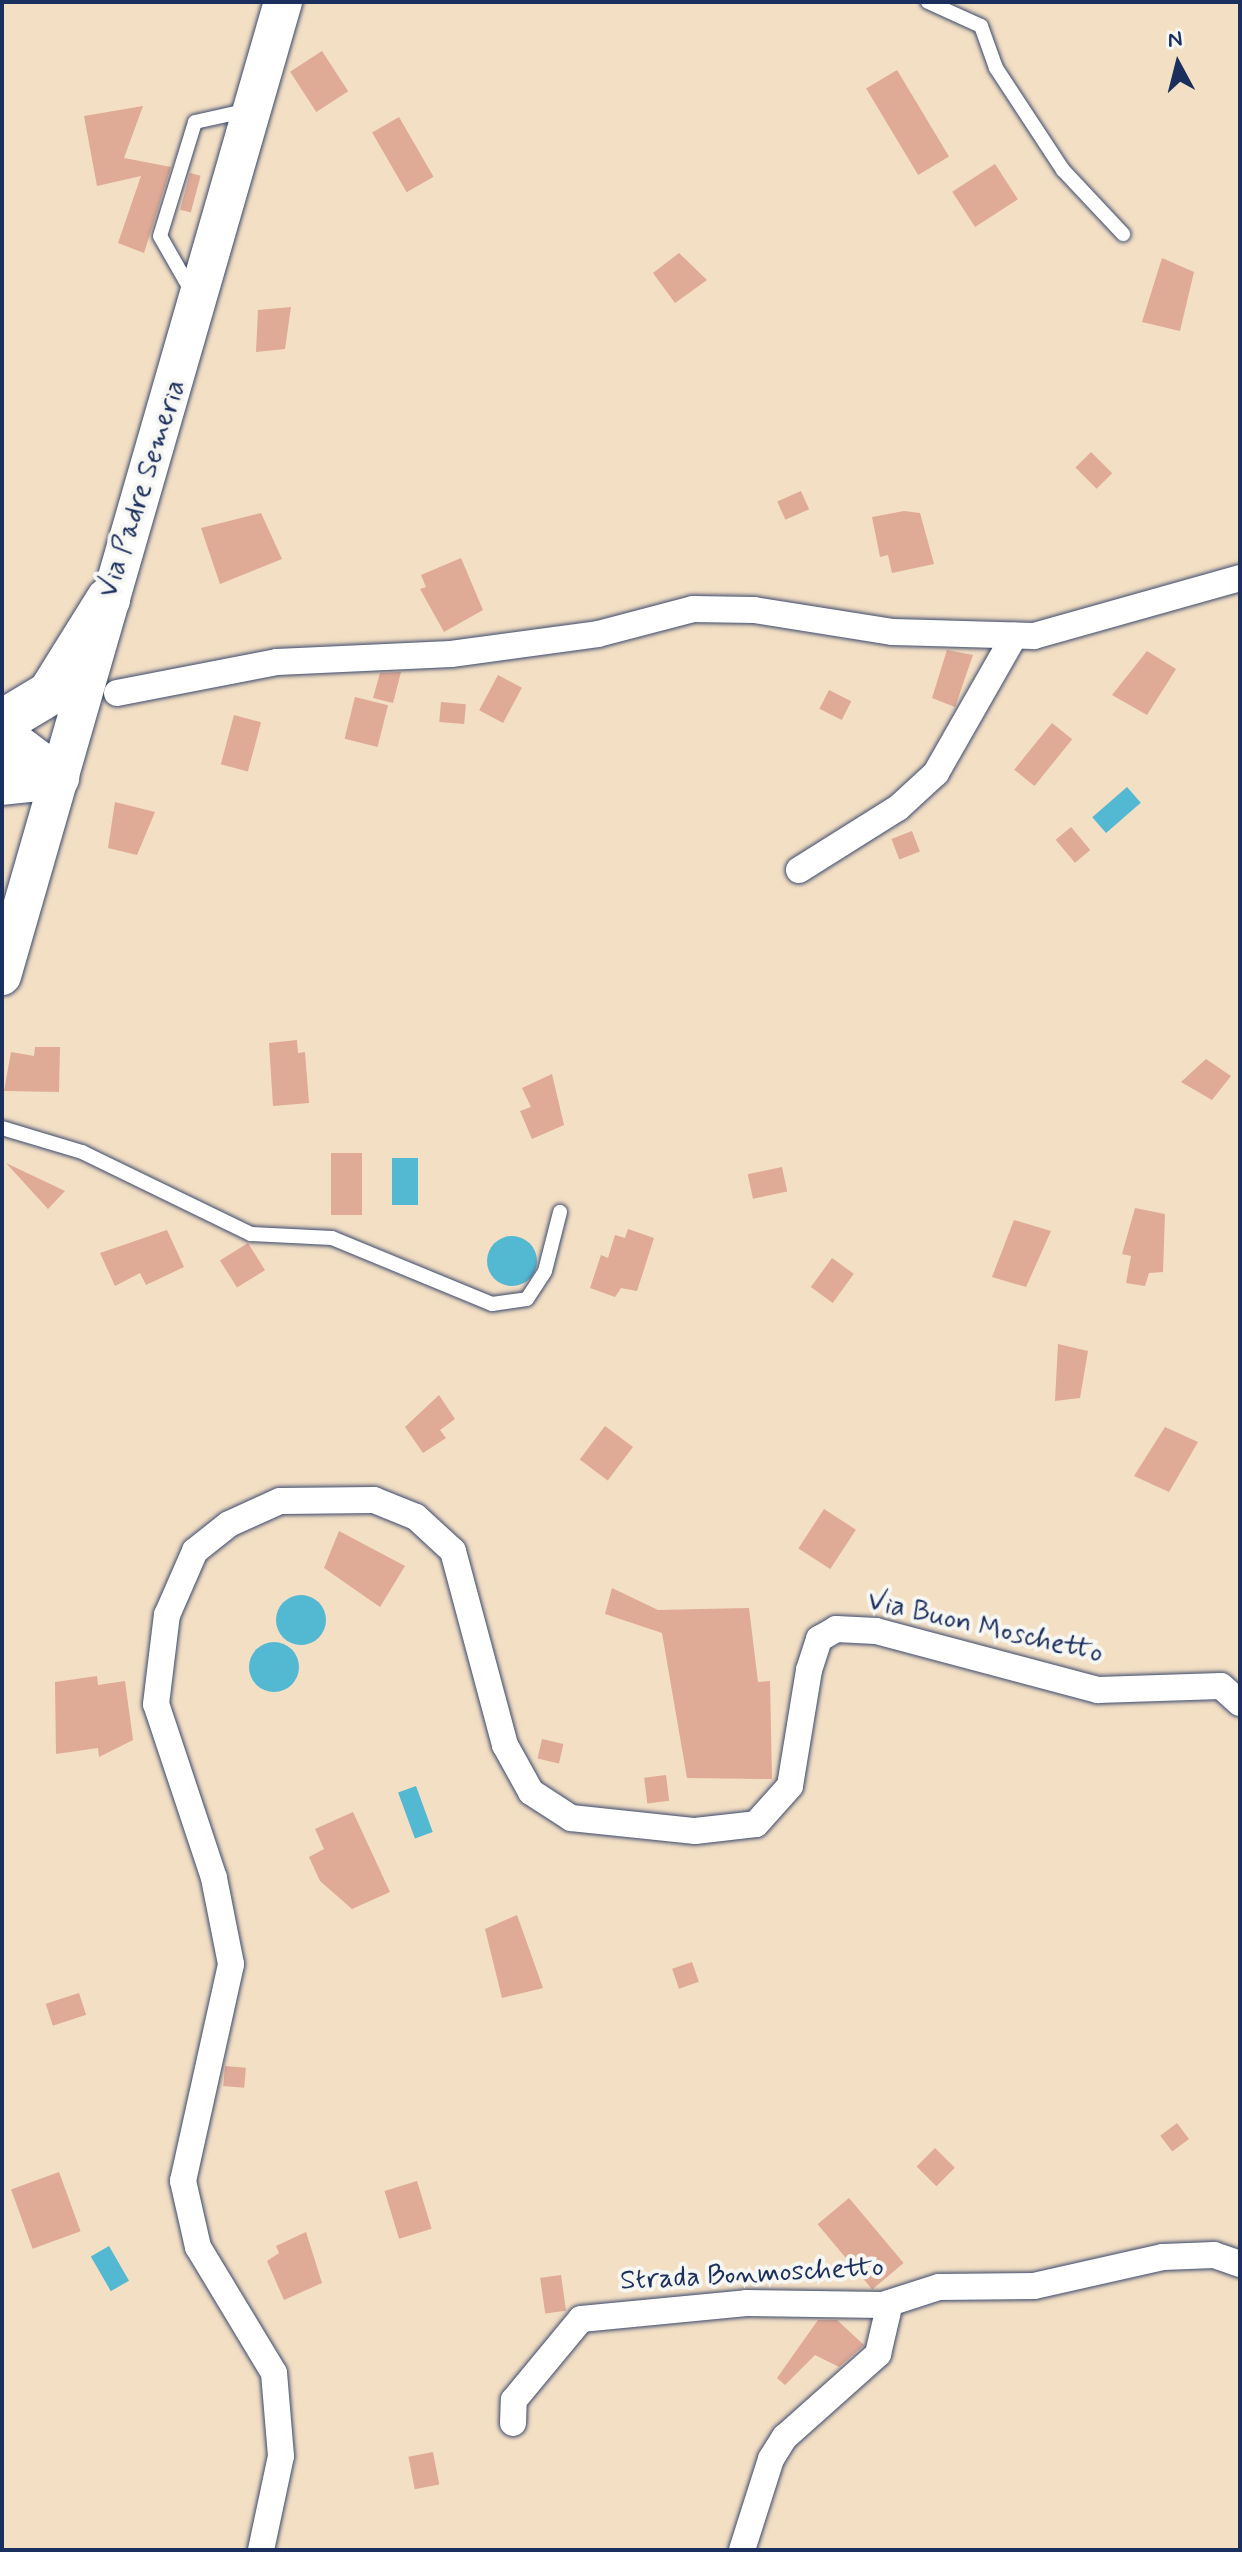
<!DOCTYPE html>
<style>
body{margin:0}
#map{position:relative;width:1242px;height:2552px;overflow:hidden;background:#f3dfc4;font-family:Mynerve,sans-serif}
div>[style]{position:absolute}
.water>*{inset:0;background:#53b8d2;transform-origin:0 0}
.round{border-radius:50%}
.building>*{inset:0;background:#dfaa96;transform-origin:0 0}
.roads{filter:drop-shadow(0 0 2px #3b496d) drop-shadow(0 0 2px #3b496d)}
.lane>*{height:14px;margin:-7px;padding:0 7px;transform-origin:7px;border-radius:7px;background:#fff}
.street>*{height:26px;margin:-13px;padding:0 13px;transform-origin:13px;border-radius:13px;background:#fff}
.secondary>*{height:38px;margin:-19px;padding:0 19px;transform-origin:19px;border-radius:19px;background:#fff}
.highway>*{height:44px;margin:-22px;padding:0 22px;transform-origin:22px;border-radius:22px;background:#fff}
span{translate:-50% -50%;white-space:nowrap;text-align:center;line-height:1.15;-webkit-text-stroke:8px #f6f6f2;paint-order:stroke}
.street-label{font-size:28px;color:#1b2f5e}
.frame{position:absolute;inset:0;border:4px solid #1b2f5e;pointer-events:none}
.north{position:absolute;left:1138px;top:24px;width:80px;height:80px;-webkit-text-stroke:6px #f6f6f2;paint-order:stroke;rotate:353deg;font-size:22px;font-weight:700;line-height:32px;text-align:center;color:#1b2f5e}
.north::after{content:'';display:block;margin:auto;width:28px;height:36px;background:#1b2f5e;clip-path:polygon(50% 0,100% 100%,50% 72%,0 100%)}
</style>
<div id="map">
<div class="water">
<div style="left:1127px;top:787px;width:21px;height:46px;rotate:49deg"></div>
<div style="left:392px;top:1158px;width:26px;height:47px"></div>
<div class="round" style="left:487px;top:1236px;width:50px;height:50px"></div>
<div class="round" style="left:276px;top:1595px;width:50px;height:50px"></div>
<div class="round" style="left:249px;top:1642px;width:50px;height:50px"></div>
<div style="left:416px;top:1786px;width:49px;height:19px;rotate:70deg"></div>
<div style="left:109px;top:2246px;width:40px;height:21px;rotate:60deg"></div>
</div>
<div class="building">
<div style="left:322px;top:51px;width:48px;height:38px;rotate:57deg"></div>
<div style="left:897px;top:70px;width:101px;height:36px;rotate:59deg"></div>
<div style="clip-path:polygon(143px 106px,124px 158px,171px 167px,144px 253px,118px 243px,141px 176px,97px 186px,84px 116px)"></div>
<div style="left:399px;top:117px;width:69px;height:31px;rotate:60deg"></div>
<div style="left:995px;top:164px;width:42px;height:51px;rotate:57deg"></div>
<div style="left:190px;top:173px;width:11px;height:38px;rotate:15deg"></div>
<div style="clip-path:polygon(679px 253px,707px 280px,675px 303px,653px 273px)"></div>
<div style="clip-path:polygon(1162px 258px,1194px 272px,1180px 331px,1142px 322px)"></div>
<div style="clip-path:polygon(291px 307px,285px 349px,256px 352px,258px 310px)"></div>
<div style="left:1091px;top:452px;width:30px;height:22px;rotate:45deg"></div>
<div style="left:801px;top:491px;width:20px;height:26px;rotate:66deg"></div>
<div style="clip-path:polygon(904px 511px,920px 513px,934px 564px,892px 573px,888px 555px,880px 557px,872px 517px)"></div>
<div style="clip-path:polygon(261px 513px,282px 559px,220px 584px,201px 528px)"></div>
<div style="clip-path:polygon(461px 558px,483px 610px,444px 632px,420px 589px,426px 587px,421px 575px)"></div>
<div style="clip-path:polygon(947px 650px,973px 655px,955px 707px,932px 698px)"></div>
<div style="clip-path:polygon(1147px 651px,1176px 669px,1147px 715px,1112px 695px)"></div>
<div style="clip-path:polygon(401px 672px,393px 703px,373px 698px,380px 673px)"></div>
<div style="left:498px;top:675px;width:27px;height:40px;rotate:28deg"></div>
<div style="left:829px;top:690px;width:25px;height:21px;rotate:27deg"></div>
<div style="left:355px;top:697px;width:34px;height:43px;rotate:14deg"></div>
<div style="left:441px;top:702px;width:25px;height:20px;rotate:5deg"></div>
<div style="left:234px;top:715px;width:28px;height:51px;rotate:15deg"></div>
<div style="left:1052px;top:723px;width:26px;height:60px;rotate:39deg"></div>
<div style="clip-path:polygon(115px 802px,155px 812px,137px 855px,108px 848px)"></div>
<div style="left:1071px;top:827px;width:30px;height:20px;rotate:50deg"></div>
<div style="left:912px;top:831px;width:22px;height:22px;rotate:69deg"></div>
<div style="clip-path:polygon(297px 1040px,298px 1053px,305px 1052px,309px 1103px,273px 1106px,269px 1043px)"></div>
<div style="clip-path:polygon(35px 1047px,60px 1047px,59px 1092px,4px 1091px,11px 1052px,34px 1056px)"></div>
<div style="clip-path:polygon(1206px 1059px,1231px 1076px,1212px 1100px,1181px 1082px)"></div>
<div style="clip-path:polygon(552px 1074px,564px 1125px,532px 1139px,520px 1111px,531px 1107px,522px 1088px)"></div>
<div style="left:331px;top:1153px;width:31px;height:62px"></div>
<div style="clip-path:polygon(6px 1163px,65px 1191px,48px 1209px)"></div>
<div style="left:782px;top:1167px;width:25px;height:35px;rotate:78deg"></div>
<div style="clip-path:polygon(1135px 1208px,1165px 1214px,1163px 1272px,1149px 1273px,1145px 1286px,1126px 1283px,1131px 1256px,1122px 1254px)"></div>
<div style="clip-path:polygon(1014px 1220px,1051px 1231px,1026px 1287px,992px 1277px)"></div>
<div style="clip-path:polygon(628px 1229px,654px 1238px,637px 1291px,621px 1288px,615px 1297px,590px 1288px,601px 1255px,608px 1258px,615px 1235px,625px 1238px)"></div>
<div style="clip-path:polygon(167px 1230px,184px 1267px,146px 1285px,140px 1273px,115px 1286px,100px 1253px)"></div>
<div style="left:248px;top:1243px;width:32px;height:33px;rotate:58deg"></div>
<div style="left:832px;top:1258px;width:27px;height:36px;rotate:36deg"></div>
<div style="clip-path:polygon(1058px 1344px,1088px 1351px,1080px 1398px,1055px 1401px)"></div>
<div style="clip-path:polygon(439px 1395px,455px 1419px,440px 1430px,446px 1438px,423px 1453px,405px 1427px)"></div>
<div style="left:605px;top:1426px;width:35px;height:42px;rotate:37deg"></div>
<div style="clip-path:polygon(1165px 1427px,1198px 1442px,1169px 1492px,1134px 1476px)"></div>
<div style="left:824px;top:1509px;width:38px;height:47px;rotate:33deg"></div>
<div style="clip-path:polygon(339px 1531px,405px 1566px,380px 1607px,324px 1568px)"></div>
<div style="clip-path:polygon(612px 1588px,658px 1610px,749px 1608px,758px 1682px,770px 1681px,772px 1779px,687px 1778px,662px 1633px,605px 1614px)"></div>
<div style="clip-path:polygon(97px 1676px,98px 1685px,125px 1681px,133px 1740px,99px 1757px,98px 1748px,56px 1754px,55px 1682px)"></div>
<div style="left:542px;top:1739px;width:22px;height:20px;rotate:13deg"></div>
<div style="left:666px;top:1775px;width:26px;height:22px;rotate:83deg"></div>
<div style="clip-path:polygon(353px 1812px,390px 1892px,352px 1909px,320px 1881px,309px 1857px,324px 1849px,315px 1829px)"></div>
<div style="clip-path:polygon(517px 1915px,543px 1988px,502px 1998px,485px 1929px)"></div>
<div style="left:692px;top:1962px;width:21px;height:21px;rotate:71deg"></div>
<div style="left:79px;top:1993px;width:23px;height:35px;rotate:72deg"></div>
<div style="left:225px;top:2066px;width:21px;height:20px;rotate:5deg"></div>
<div style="left:1177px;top:2123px;width:20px;height:21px;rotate:53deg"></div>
<div style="left:935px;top:2148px;width:28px;height:26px;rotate:45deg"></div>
<div style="left:59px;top:2172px;width:63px;height:51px;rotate:70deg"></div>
<div style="left:417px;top:2181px;width:50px;height:34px;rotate:73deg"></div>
<div style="left:849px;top:2198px;width:85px;height:41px;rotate:50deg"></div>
<div style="clip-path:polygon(306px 2232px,322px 2283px,284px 2300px,267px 2261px,279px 2253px,276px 2246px)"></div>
<div style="left:561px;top:2275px;width:36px;height:21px;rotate:82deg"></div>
<div style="clip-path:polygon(818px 2320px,837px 2320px,864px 2345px,839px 2367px,815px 2355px,785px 2385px,777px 2378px)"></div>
<div style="left:433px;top:2452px;width:33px;height:25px;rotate:79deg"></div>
</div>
<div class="roads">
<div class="lane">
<div style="left:928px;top:2px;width:58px;rotate:24.4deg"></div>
<div style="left:981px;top:26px;width:45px;rotate:70.3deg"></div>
<div style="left:996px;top:68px;width:122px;rotate:56.7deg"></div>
<div style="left:1063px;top:170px;width:88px;rotate:46.8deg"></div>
<div style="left:192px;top:292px;width:64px;rotate:-119.7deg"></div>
<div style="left:160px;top:236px;width:119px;rotate:-72.9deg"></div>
<div style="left:195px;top:122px;width:55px;rotate:-12.5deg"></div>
<div style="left:2px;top:1128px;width:84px;rotate:16.7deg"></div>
<div style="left:82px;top:1152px;width:188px;rotate:25.9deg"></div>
<div style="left:251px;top:1234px;width:81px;rotate:2.8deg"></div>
<div style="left:332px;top:1238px;width:173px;rotate:22.4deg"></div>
<div style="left:492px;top:1304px;width:35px;rotate:-8deg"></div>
<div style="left:527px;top:1299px;width:33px;rotate:-57deg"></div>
<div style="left:545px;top:1271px;width:61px;rotate:-75.7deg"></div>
</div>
<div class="street">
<div style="left:117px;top:693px;width:163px;rotate:-11deg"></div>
<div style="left:277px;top:662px;width:174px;rotate:-2.6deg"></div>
<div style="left:451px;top:654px;width:148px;rotate:-7.7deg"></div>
<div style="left:598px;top:634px;width:98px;rotate:-14.7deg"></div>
<div style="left:693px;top:609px;width:61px;rotate:0.9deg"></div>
<div style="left:754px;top:610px;width:141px;rotate:9deg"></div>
<div style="left:893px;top:632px;width:141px;rotate:1.6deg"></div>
<div style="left:1034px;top:636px;width:214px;rotate:-15.7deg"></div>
<div style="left:799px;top:870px;width:117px;rotate:-32.1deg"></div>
<div style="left:898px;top:808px;width:52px;rotate:-42.6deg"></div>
<div style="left:936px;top:773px;width:158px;rotate:-60.3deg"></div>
<div style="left:513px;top:2423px;width:23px;rotate:-88deg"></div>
<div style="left:514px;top:2400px;width:105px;rotate:-50.4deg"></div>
<div style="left:581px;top:2319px;width:166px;rotate:-5.5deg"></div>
<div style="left:746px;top:2303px;width:137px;rotate:0.8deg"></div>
<div style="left:883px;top:2305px;width:59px;rotate:-17.8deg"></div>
<div style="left:939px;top:2287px;width:95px;rotate:-0.6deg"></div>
<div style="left:1034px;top:2286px;width:132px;rotate:-12.7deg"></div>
<div style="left:1163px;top:2257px;width:51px;rotate:-2.2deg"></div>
<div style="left:1214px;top:2255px;width:28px;rotate:19deg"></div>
<div style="left:261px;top:2550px;width:96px;rotate:-78deg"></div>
<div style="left:281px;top:2456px;width:83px;rotate:-94.8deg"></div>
<div style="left:274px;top:2373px;width:147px;rotate:-121.1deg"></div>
<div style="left:198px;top:2247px;width:68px;rotate:-102.8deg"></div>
<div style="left:183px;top:2181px;width:222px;rotate:-77.5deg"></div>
<div style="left:231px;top:1964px;width:88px;rotate:-101.2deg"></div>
<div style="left:214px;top:1878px;width:183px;rotate:-108.4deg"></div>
<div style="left:156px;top:1704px;width:90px;rotate:-83deg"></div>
<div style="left:167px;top:1615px;width:70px;rotate:-66.4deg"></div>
<div style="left:195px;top:1551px;width:43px;rotate:-38.5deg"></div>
<div style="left:229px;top:1524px;width:56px;rotate:-24.3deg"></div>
<div style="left:280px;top:1501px;width:94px;rotate:-0.6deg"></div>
<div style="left:374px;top:1500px;width:45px;rotate:22deg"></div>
<div style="left:416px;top:1517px;width:50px;rotate:42.6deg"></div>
<div style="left:453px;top:1551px;width:201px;rotate:75deg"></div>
<div style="left:505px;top:1745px;width:54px;rotate:61deg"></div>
<div style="left:531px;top:1792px;width:48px;rotate:33deg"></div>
<div style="left:571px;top:1818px;width:125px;rotate:6deg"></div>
<div style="left:695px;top:1831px;width:61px;rotate:-6.5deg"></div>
<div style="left:756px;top:1824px;width:51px;rotate:-48.2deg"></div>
<div style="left:790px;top:1786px;width:118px;rotate:-80.7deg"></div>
<div style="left:809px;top:1670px;width:33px;rotate:-72deg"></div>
<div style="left:819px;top:1639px;width:20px;rotate:-30deg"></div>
<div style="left:836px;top:1629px;width:40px;rotate:2.9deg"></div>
<div style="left:876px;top:1631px;width:230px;rotate:14.9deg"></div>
<div style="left:1098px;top:1690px;width:123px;rotate:-1.9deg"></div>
<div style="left:1221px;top:1686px;width:25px;rotate:42deg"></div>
<div style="left:742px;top:2550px;width:96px;rotate:-72.3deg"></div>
<div style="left:771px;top:2459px;width:26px;rotate:-58deg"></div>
<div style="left:785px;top:2437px;width:125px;rotate:-41.7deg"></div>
<div style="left:878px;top:2354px;width:52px;rotate:-76.8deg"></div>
</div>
<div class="secondary">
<div style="left:2px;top:976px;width:1014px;rotate:-73.91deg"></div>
</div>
<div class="highway">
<div style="left:2px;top:722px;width:56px;rotate:-31.1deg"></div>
<div style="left:50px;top:693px;width:110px;rotate:-58.1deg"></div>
<div style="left:2px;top:736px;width:69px;rotate:36.7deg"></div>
<div style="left:2px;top:783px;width:55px;rotate:-6.2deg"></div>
</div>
</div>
<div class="street-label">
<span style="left:143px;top:489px;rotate:-72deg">Via Padre Semeria</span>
<span style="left:985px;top:1628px;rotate:13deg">Via Buon Moschetto</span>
<span style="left:752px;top:2275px;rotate:-3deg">Strada Bonmoschetto</span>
</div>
<div class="frame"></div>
<div class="north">N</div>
</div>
